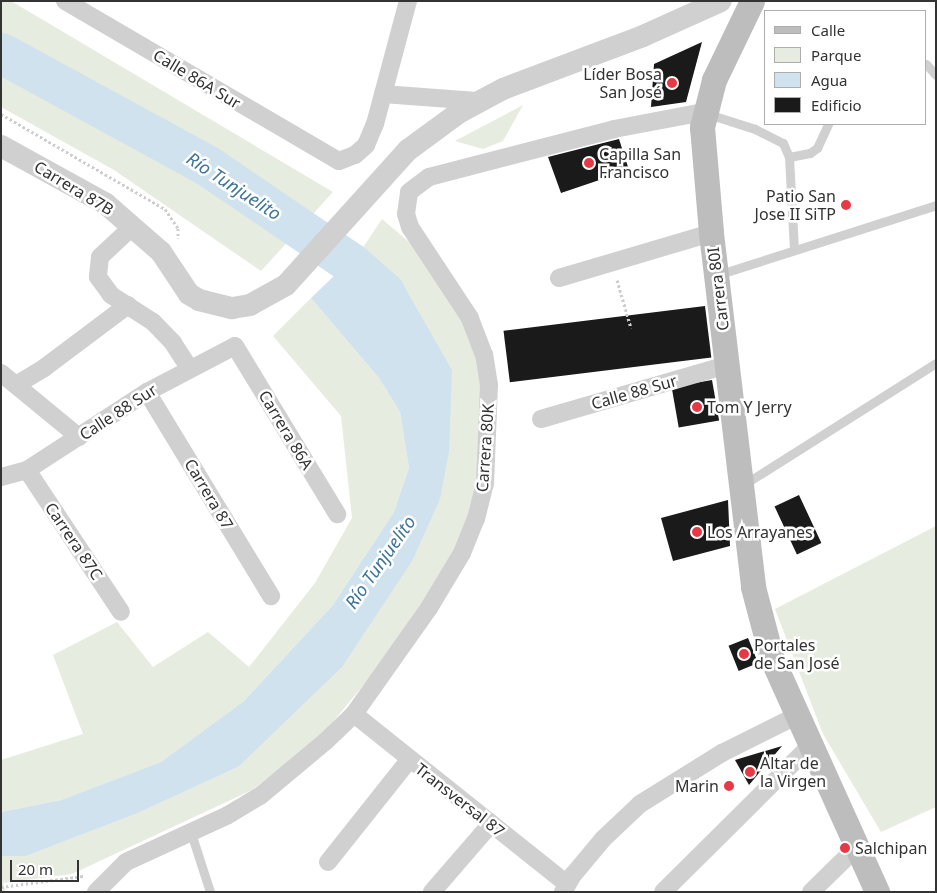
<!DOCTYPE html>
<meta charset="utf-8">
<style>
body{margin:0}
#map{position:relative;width:937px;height:893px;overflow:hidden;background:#fff;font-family:"Noto Sans",sans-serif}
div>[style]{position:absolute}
.green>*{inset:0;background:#e6ecdf}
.water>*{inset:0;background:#cfe2ee}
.river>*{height:41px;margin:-20.5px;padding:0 20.5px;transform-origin:20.5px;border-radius:20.5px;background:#cfe2ee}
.building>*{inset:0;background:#1a1a1a;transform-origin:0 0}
.path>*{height:3px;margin-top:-1.5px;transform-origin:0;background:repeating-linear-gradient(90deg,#cdcdcd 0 2.5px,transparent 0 5px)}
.service>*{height:9px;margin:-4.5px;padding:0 4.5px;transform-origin:4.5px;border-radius:4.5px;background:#d0d0d0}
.minor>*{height:18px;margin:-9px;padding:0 9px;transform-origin:9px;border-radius:9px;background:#d0d0d0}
.tertiary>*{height:22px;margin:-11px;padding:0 11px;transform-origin:11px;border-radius:11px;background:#d0d0d0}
.secondary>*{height:25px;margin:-12.5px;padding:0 12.5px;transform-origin:12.5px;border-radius:12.5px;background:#bdbdbd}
.dots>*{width:14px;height:14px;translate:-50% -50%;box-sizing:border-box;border:2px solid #fff;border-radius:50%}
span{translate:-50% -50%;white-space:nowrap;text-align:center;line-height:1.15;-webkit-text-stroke:5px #fff;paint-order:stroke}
.poi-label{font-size:16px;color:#333}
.right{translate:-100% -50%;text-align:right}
.left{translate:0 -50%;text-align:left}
.street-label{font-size:16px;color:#333}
.water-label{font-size:18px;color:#3f7597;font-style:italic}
.frame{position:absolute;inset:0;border:2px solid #333;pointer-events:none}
.legend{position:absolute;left:764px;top:10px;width:162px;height:115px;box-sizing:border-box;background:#fff;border:1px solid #adadad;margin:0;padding:6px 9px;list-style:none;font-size:15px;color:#333}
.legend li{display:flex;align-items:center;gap:10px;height:25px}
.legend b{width:25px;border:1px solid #adadad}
.scale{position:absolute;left:10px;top:860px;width:69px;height:22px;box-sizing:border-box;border:2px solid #333;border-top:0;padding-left:6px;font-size:15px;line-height:18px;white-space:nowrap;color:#333;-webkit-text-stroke:4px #fff;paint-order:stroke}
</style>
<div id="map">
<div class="green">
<div style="clip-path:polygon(1px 1px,11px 1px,333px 192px,261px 271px,114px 170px,1px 107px)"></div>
<div style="clip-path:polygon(523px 105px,503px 141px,483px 149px,455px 141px)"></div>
<div style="clip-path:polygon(382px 219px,415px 247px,444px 278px,481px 357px,486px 444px,460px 554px,390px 653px,322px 735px,252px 790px,72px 874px,3px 883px,6px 892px,1px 892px,1px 856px,26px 856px,138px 813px,238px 767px,440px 499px,401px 282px,362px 249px)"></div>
<div style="clip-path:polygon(311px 298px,379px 378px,400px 412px,409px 468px,394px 512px,333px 605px,244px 701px,161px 762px,61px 800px,1px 812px,1px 760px,83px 734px,53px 655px,117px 622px,153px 667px,208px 632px,249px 667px,315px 583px,352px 518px,341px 416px,273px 336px)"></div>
<div style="clip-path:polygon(936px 526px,936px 807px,881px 832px,823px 734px,775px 609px)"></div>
</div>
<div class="water">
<div style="clip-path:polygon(362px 249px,401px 281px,452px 370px,449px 451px,440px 499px,412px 561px,342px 667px,238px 767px,138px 813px,26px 856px,1px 856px,1px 812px,61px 800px,161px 762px,244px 701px,333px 605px,394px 512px,409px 468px,400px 412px,379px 378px,311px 298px)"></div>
</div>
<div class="river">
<div style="left:1px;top:53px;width:236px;rotate:28.6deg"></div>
<div style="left:208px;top:166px;width:174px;rotate:34.2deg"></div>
<div style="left:352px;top:264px;width:43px;rotate:41.2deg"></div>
<div style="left:384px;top:292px;width:11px;rotate:63deg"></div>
</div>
<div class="building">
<div style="clip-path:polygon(702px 42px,686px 102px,651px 107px,654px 64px)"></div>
<div style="clip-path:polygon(619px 139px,629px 170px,561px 193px,548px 157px)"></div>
<div style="left:705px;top:306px;width:52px;height:203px;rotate:83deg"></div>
<div style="left:712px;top:380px;width:41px;height:41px;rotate:80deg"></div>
<div style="left:799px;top:495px;width:53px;height:27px;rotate:65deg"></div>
<div style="clip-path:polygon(728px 500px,730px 546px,673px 561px,661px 518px)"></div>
<div style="left:748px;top:638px;width:27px;height:21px;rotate:68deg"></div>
<div style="clip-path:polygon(782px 746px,749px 785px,735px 760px)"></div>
</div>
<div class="path">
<div style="left:1px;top:114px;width:190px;rotate:30.1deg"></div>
<div style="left:165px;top:209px;width:23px;rotate:56deg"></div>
<div style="left:178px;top:228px;width:10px;rotate:90deg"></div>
<div style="left:617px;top:280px;width:50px;rotate:73.7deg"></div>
<div style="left:1px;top:887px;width:83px;rotate:-7.6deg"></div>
</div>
<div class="service">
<div style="left:926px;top:64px;width:15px;rotate:48deg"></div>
<div style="left:708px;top:114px;width:49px;rotate:17.7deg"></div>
<div style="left:755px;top:129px;width:31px;rotate:27deg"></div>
<div style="left:783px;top:143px;width:15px;rotate:67deg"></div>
<div style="left:789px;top:157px;width:93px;rotate:86.9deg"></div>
<div style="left:789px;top:157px;width:21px;rotate:-11deg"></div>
<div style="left:810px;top:153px;width:9px;rotate:-36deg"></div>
<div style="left:817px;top:148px;width:26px;rotate:-65deg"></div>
<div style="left:717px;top:275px;width:230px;rotate:-17.7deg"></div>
<div style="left:743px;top:485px;width:228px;rotate:-32.3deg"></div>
<div style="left:191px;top:833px;width:62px;rotate:72.1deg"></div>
</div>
<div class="minor">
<div style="left:65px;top:1px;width:317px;rotate:30.3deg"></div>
<div style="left:339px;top:161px;width:17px;rotate:-21deg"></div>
<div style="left:355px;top:155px;width:15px;rotate:-42deg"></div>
<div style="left:366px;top:145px;width:23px;rotate:-67deg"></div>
<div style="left:375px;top:124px;width:127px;rotate:-75deg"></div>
<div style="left:383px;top:94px;width:94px;rotate:4.3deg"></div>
<div style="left:133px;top:226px;width:45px;rotate:136.8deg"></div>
<div style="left:100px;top:257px;width:20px;rotate:96deg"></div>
<div style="left:98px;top:277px;width:22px;rotate:54deg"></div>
<div style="left:111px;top:295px;width:50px;rotate:32.7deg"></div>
<div style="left:153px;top:322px;width:29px;rotate:46deg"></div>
<div style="left:173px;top:343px;width:31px;rotate:57deg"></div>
<div style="left:559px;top:278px;width:159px;rotate:-16.5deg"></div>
<div style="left:1px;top:373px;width:101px;rotate:39.4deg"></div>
<div style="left:16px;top:385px;width:33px;rotate:-31deg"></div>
<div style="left:44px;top:368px;width:105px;rotate:-36.9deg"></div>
<div style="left:147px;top:392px;width:239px;rotate:58.7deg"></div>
<div style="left:541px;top:419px;width:194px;rotate:-16.2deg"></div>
<div style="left:27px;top:470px;width:170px;rotate:56.5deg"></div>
<div style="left:1px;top:477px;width:27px;rotate:-15deg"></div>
<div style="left:27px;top:470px;width:143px;rotate:-33deg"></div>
<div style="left:147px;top:392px;width:99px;rotate:-27.6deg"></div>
<div style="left:235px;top:346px;width:197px;rotate:58.7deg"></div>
<div style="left:354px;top:714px;width:273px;rotate:38.6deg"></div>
<div style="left:328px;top:862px;width:130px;rotate:-51.5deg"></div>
<div style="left:96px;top:892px;width:42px;rotate:-45deg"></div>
<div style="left:126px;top:862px;width:112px;rotate:-24.7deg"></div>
<div style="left:228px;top:815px;width:37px;rotate:-31deg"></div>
<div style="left:260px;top:796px;width:86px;rotate:-39.8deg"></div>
<div style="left:326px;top:741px;width:39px;rotate:-44deg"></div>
<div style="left:354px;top:714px;width:130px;rotate:-54.7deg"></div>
<div style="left:429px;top:608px;width:64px;rotate:-59deg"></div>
<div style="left:462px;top:553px;width:37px;rotate:-68deg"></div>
<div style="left:476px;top:519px;width:36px;rotate:-76deg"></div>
<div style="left:485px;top:484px;width:99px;rotate:-87.7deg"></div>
<div style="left:489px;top:385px;width:30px;rotate:-99deg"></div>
<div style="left:484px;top:355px;width:40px;rotate:-111deg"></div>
<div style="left:470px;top:318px;width:109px;rotate:-123.4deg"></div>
<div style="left:410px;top:227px;width:14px;rotate:-107deg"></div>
<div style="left:406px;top:214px;width:22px;rotate:-82deg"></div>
<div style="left:409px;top:192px;width:25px;rotate:-37deg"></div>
<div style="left:429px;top:177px;width:191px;rotate:-14.5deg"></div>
<div style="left:614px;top:129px;width:92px;rotate:-10.7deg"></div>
<div style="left:432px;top:892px;width:90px;rotate:-49.1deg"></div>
<div style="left:563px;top:892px;width:20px;rotate:-60deg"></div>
<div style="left:573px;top:875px;width:47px;rotate:-50.2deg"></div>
<div style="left:603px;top:839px;width:51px;rotate:-43.4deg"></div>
<div style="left:640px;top:804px;width:97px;rotate:-31.9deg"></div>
<div style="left:722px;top:753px;width:85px;rotate:-26.6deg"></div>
<div style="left:663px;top:892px;width:209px;rotate:-44.8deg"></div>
<div style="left:811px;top:892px;width:64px;rotate:-44.4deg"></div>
</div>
<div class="tertiary">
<div style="left:1px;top:146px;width:120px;rotate:28.9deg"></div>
<div style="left:106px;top:204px;width:73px;rotate:41.1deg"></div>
<div style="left:161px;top:252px;width:50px;rotate:56.3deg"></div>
<div style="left:189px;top:294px;width:12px;rotate:31deg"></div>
<div style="left:199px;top:300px;width:34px;rotate:14deg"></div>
<div style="left:232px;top:308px;width:18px;rotate:-9deg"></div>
<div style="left:250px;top:305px;width:41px;rotate:-29.1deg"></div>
<div style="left:286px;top:285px;width:182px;rotate:-47.9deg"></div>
<div style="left:408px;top:150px;width:64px;rotate:-36.2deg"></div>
<div style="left:460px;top:112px;width:49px;rotate:-28.1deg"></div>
<div style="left:503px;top:89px;width:150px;rotate:-20.7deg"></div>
<div style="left:643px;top:36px;width:85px;rotate:-24.2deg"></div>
</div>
<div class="secondary">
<div style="left:752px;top:1px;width:88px;rotate:115.7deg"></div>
<div style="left:714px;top:80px;width:49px;rotate:104.3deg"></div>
<div style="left:702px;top:127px;width:106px;rotate:85.1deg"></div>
<div style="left:711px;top:233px;width:356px;rotate:83.2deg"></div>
<div style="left:753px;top:587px;width:74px;rotate:75.2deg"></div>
<div style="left:772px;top:659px;width:256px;rotate:65.7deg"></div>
</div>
<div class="dots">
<div style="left:672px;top:83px;background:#e63946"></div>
<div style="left:589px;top:163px;background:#e63946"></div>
<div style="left:846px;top:205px;background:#e63946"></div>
<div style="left:697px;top:407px;background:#e63946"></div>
<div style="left:697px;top:532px;background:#e63946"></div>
<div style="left:744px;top:654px;background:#e63946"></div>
<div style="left:750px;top:772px;background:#e63946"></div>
<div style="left:729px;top:786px;background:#e63946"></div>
<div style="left:845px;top:848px;background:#e63946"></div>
</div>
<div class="poi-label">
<span class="right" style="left:662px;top:83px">Líder Bosa<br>San José</span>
<span class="left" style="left:599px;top:163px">Capilla San<br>Francisco</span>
<span class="right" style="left:836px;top:205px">Patio San<br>Jose II SiTP</span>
<span class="left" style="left:707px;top:407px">Tom Y Jerry</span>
<span class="left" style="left:707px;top:532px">Los Arrayanes</span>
<span class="left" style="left:754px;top:654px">Portales<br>de San José</span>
<span class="left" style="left:760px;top:772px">Altar de<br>la Virgen</span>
<span class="right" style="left:719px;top:786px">Marin</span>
<span class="left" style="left:855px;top:848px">Salchipan</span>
</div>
<div class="street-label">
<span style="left:197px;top:79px;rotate:31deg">Calle 86A Sur</span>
<span style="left:74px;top:188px;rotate:31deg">Carrera 87B</span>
<span style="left:718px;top:289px;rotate:-97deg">Carrera 80I</span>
<span style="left:634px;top:392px;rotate:-16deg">Calle 88 Sur</span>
<span style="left:118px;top:412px;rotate:-33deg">Calle 88 Sur</span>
<span style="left:286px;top:430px;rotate:59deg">Carrera 86A</span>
<span style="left:485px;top:448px;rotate:-86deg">Carrera 80K</span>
<span style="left:209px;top:494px;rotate:59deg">Carrera 87</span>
<span style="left:74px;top:541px;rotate:56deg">Carrera 87C</span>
<span style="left:460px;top:800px;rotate:38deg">Transversal 87</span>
</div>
<div class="water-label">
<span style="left:234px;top:186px;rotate:33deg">Río Tunjuelito</span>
<span style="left:380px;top:562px;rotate:-55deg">Río Tunjuelito</span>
</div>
<div class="frame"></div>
<ul class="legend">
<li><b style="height:6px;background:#bdbdbd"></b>Calle</li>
<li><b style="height:14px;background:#e6ecdf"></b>Parque</li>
<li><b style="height:14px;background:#cfe2ee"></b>Agua</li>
<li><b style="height:14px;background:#1a1a1a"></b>Edificio</li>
</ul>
<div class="scale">20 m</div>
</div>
